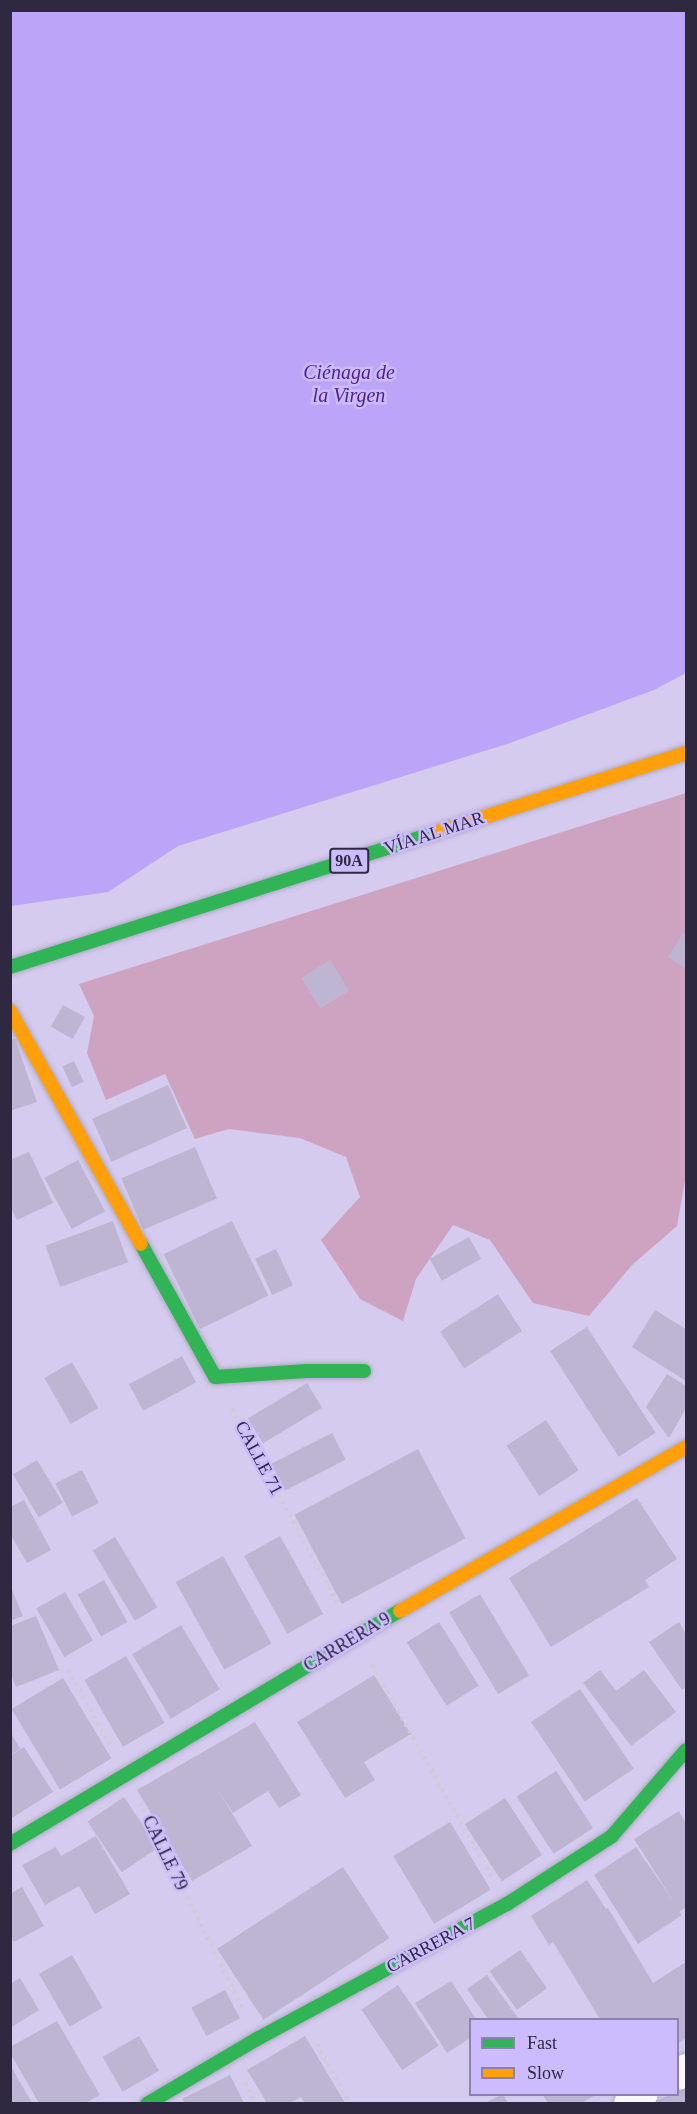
<!DOCTYPE html>
<meta charset="utf-8">
<style>
body{margin:0}
#map{position:relative;width:697px;height:2114px;overflow:hidden;background:#d4cbee;font-family:Georgia,serif}
div>[style]{position:absolute}
.green>*{inset:0;background:#cea3c2}
.water>*{inset:0;background:#bca4f8}
.building>*{inset:0;background:#bdb5d2;transform-origin:0 0}
.path>*{height:4px;margin-top:-2px;transform-origin:0;background:repeating-linear-gradient(90deg,#cfccd6 0 3px,transparent 0 7.5px)}
.roads{filter:drop-shadow(0 0 2px #afa8c4) drop-shadow(0 0 2px #afa8c4)}
.street>*{height:30px;margin:-15px;padding:0 15px;transform-origin:15px;border-radius:15px;background:#f9f7fc}
.fast>*{height:14px;margin:-7px;padding:0 7px;transform-origin:7px;border-radius:7px;background:#30b455}
.slow>*{height:14px;margin:-7px;padding:0 7px;transform-origin:7px;border-radius:7px;background:#ff9f0a}
span{translate:-50% -50%;white-space:nowrap;text-align:center;line-height:1.15;-webkit-text-stroke:5px #ccbcfd;paint-order:stroke}
.shield-label span{padding:2px 4px;background:#ccbcfd;border:2px solid;border-radius:4px;-webkit-text-stroke-width:0}
.shield-label{font-size:16px;color:#2e2841;font-weight:700}
.street-label{font-size:18px;color:#2e2841}
.water-label{font-size:20px;color:#4f1d96;font-style:italic}
.frame{position:absolute;inset:0;border:12px solid #2e2841;pointer-events:none}
.legend{position:absolute;left:469px;top:2018px;width:210px;height:78px;box-sizing:border-box;background:#ccbcfd;border:2px solid #8d81b2;margin:0;padding:8px 10px;list-style:none;font-size:18px;color:#2e2841}
.legend li{display:flex;align-items:center;gap:12px;height:30px}
.legend b{width:30px;border:2px solid #8d81b2}
</style>
<div id="map">
<div class="green">
<div style="clip-path:polygon(686px 793px,686px 1175px,677px 1226px,632px 1265px,589px 1316px,533px 1303px,490px 1240px,453px 1225px,416px 1279px,403px 1321px,360px 1299px,321px 1240px,360px 1197px,346px 1157px,300px 1138px,229px 1129px,195px 1139px,165px 1074px,106px 1100px,87px 1053px,94px 1016px,79px 984px)"></div>
</div>
<div class="water">
<div style="clip-path:polygon(10px 11px,686px 11px,686px 673px,654px 690px,507px 744px,178px 846px,108px 892px,11px 906px)"></div>
</div>
<div class="building">
<div style="clip-path:polygon(683px 933px,686px 936px,686px 969px,668px 957px)"></div>
<div style="left:330px;top:960px;width:36px;height:34px;rotate:58deg"></div>
<div style="left:63px;top:1005px;width:25px;height:25px;rotate:29deg"></div>
<div style="clip-path:polygon(15px 1039px,37px 1102px,10px 1111px,10px 1040px)"></div>
<div style="left:74px;top:1061px;width:23px;height:13px;rotate:65deg"></div>
<div style="left:168px;top:1085px;width:47px;height:83px;rotate:66deg"></div>
<div style="left:195px;top:1147px;width:56px;height:80px;rotate:67deg"></div>
<div style="clip-path:polygon(29px 1152px,53px 1203px,17px 1220px,10px 1206px,10px 1160px)"></div>
<div style="left:78px;top:1160px;width:58px;height:38px;rotate:62deg"></div>
<div style="left:113px;top:1221px;width:44px;height:72px;rotate:70deg"></div>
<div style="left:232px;top:1221px;width:83px;height:76px;rotate:64deg"></div>
<div style="left:469px;top:1237px;width:25px;height:45px;rotate:61deg"></div>
<div style="left:276px;top:1249px;width:40px;height:23px;rotate:65deg"></div>
<div style="left:498px;top:1294px;width:44px;height:69px;rotate:57deg"></div>
<div style="clip-path:polygon(655px 1310px,686px 1329px,686px 1381px,632px 1347px)"></div>
<div style="left:587px;top:1327px;width:126px;height:44px;rotate:57deg"></div>
<div style="left:182px;top:1356px;width:30px;height:60px;rotate:62deg"></div>
<div style="left:72px;top:1362px;width:53px;height:32px;rotate:60deg"></div>
<div style="clip-path:polygon(667px 1374px,686px 1386px,686px 1408px,669px 1438px,646px 1407px)"></div>
<div style="left:307px;top:1383px;width:29px;height:69px;rotate:59deg"></div>
<div style="left:546px;top:1420px;width:60px;height:47px;rotate:57deg"></div>
<div style="left:332px;top:1433px;width:30px;height:68px;rotate:63deg"></div>
<div style="left:418px;top:1449px;width:101px;height:140px;rotate:62deg"></div>
<div style="left:37px;top:1460px;width:50px;height:28px;rotate:59deg"></div>
<div style="left:82px;top:1470px;width:37px;height:30px;rotate:63deg"></div>
<div style="clip-path:polygon(637px 1498px,677px 1559px,645px 1580px,649px 1587px,551px 1647px,509px 1578px)"></div>
<div style="clip-path:polygon(24px 1500px,51px 1550px,27px 1563px,10px 1534px,10px 1507px)"></div>
<div style="left:280px;top:1536px;width:89px;height:41px;rotate:61deg"></div>
<div style="left:115px;top:1537px;width:82px;height:26px;rotate:59deg"></div>
<div style="left:223px;top:1556px;width:100px;height:54px;rotate:61deg"></div>
<div style="left:104px;top:1580px;width:48px;height:30px;rotate:61deg"></div>
<div style="clip-path:polygon(10px 1585px,23px 1616px,10px 1621px)"></div>
<div style="left:65px;top:1592px;width:56px;height:33px;rotate:60deg"></div>
<div style="left:480px;top:1594px;width:95px;height:36px;rotate:59deg"></div>
<div style="clip-path:polygon(36px 1616px,59px 1670px,16px 1687px,10px 1672px,10px 1626px)"></div>
<div style="left:439px;top:1622px;width:75px;height:38px;rotate:58deg"></div>
<div style="clip-path:polygon(679px 1622px,686px 1634px,686px 1687px,682px 1690px,649px 1642px)"></div>
<div style="left:181px;top:1625px;width:75px;height:57px;rotate:59deg"></div>
<div style="left:126px;top:1656px;width:77px;height:48px;rotate:60deg"></div>
<div style="clip-path:polygon(600px 1670px,616px 1691px,644px 1670px,676px 1712px,631px 1746px,583px 1683px)"></div>
<div style="clip-path:polygon(374px 1675px,411px 1734px,364px 1762px,375px 1780px,345px 1798px,297px 1722px)"></div>
<div style="left:63px;top:1678px;width:94px;height:60px;rotate:59deg"></div>
<div style="left:580px;top:1689px;width:96px;height:59px;rotate:56deg"></div>
<div style="clip-path:polygon(255px 1722px,301px 1795px,279px 1808px,268px 1791px,233px 1813px,216px 1787px,252px 1846px,192px 1881px,137px 1790px)"></div>
<div style="clip-path:polygon(10px 1731px,20px 1749px,10px 1755px)"></div>
<div style="clip-path:polygon(24px 1747px,53px 1792px,10px 1819px,10px 1756px)"></div>
<div style="left:556px;top:1771px;width:68px;height:47px;rotate:57deg"></div>
<div style="left:124px;top:1797px;width:61px;height:44px;rotate:56deg"></div>
<div style="left:505px;top:1798px;width:68px;height:48px;rotate:57deg"></div>
<div style="clip-path:polygon(679px 1811px,686px 1824px,686px 1907px,679px 1912px,682px 1915px,638px 1944px,594px 1875px,636px 1847px,674px 1902px,634px 1839px)"></div>
<div style="left:450px;top:1822px;width:79px;height:66px;rotate:59deg"></div>
<div style="clip-path:polygon(96px 1836px,130px 1894px,95px 1914px,79px 1886px,45px 1905px,22px 1865px,56px 1847px,61px 1856px)"></div>
<div style="left:343px;top:1867px;width:85px;height:150px;rotate:57deg"></div>
<div style="clip-path:polygon(587px 1880px,606px 1909px,608px 1908px,653px 1983px,686px 1962px,686px 2038px,678px 2044px,678px 2019px,600px 2019px,553px 1942px,549px 1945px,531px 1916px)"></div>
<div style="clip-path:polygon(22px 1887px,44px 1926px,14px 1942px,10px 1936px,10px 1894px)"></div>
<div style="left:520px;top:1950px;width:47px;height:37px;rotate:55deg"></div>
<div style="left:72px;top:1955px;width:61px;height:38px;rotate:60deg"></div>
<div style="clip-path:polygon(487px 1975px,519px 2019px,488px 2019px,467px 1989px)"></div>
<div style="clip-path:polygon(20px 1978px,39px 2010px,10px 2028px,10px 1984px)"></div>
<div style="clip-path:polygon(451px 1981px,476px 2019px,470px 2020px,470px 2038px,447px 2053px,415px 2003px)"></div>
<div style="left:398px;top:1985px;width:73px;height:44px;rotate:56deg"></div>
<div style="left:225px;top:1990px;width:32px;height:38px;rotate:62deg"></div>
<div style="clip-path:polygon(57px 2021px,100px 2095px,85px 2103px,39px 2103px,10px 2053px,10px 2047px)"></div>
<div style="left:139px;top:2036px;width:40px;height:42px;rotate:60deg"></div>
<div style="clip-path:polygon(305px 2036px,345px 2103px,305px 2103px,301px 2097px,289px 2103px,267px 2103px,247px 2070px)"></div>
<div style="clip-path:polygon(10px 2065px,32px 2103px,10px 2103px)"></div>
<div style="clip-path:polygon(230px 2075px,244px 2103px,185px 2103px,182px 2099px)"></div>
<div style="clip-path:polygon(686px 2085px,686px 2103px,653px 2103px,670px 2094px,678px 2094px,678px 2090px)"></div>
<div style="clip-path:polygon(503px 2094px,508px 2103px,486px 2103px,502px 2094px)"></div>
<div style="clip-path:polygon(542px 2094px,597px 2094px,582px 2103px,548px 2103px)"></div>
</div>
<div class="path">
<div style="left:232px;top:1409px;width:226px;rotate:61.5deg"></div>
<div style="left:372px;top:1665px;width:244px;rotate:60.5deg"></div>
<div style="left:68px;top:1670px;width:87px;rotate:60.5deg"></div>
<div style="left:140px;top:1803px;width:233px;rotate:63.5deg"></div>
<div style="left:317px;top:2044px;width:68px;rotate:61.2deg"></div>
<div style="left:245px;top:2083px;width:24px;rotate:62deg"></div>
</div>
<div class="roads">
<div class="street">
<div style="left:678px;top:2075px;width:10px;rotate:-37deg"></div>
<div style="left:629px;top:2104px;width:17px;rotate:-36deg"></div>
</div>
<div class="fast">
<div style="left:10px;top:967px;width:448px;rotate:-17.5deg"></div>
<div style="left:141px;top:1244px;width:152px;rotate:60.9deg"></div>
<div style="left:215px;top:1377px;width:92px;rotate:-3.7deg"></div>
<div style="left:307px;top:1371px;width:57px"></div>
<div style="left:10px;top:1844px;width:454px;rotate:-30.9deg"></div>
<div style="left:147px;top:2104px;width:128px;rotate:-30.6deg"></div>
<div style="left:257px;top:2039px;width:284px;rotate:-28.4deg"></div>
<div style="left:507px;top:1904px;width:125px;rotate:-32.9deg"></div>
<div style="left:612px;top:1836px;width:113px;rotate:-49.3deg"></div>
</div>
<div class="slow">
<div style="left:437px;top:832px;width:261px;rotate:-17.6deg"></div>
<div style="left:10px;top:1011px;width:267px;rotate:60.7deg"></div>
<div style="left:400px;top:1611px;width:330px;rotate:-29.8deg"></div>
</div>
</div>
<div class="shield-label">
<span style="left:349px;top:861px">90A</span>
</div>
<div class="street-label">
<span style="left:434px;top:833px;rotate:-18deg">VÍA AL MAR</span>
<span style="left:259px;top:1458px;rotate:62deg">CALLE 71</span>
<span style="left:347px;top:1642px;rotate:-31deg">CARRERA 9</span>
<span style="left:165px;top:1853px;rotate:64deg">CALLE 79</span>
<span style="left:431px;top:1945px;rotate:-28deg">CARRERA 7</span>
</div>
<div class="water-label">
<span style="left:349px;top:384px">Ciénaga de<br>la Virgen</span>
</div>
<div class="frame"></div>
<ul class="legend">
<li><b style="height:8px;background:#30b455"></b>Fast</li>
<li><b style="height:8px;background:#ff9f0a"></b>Slow</li>
</ul>
</div>
